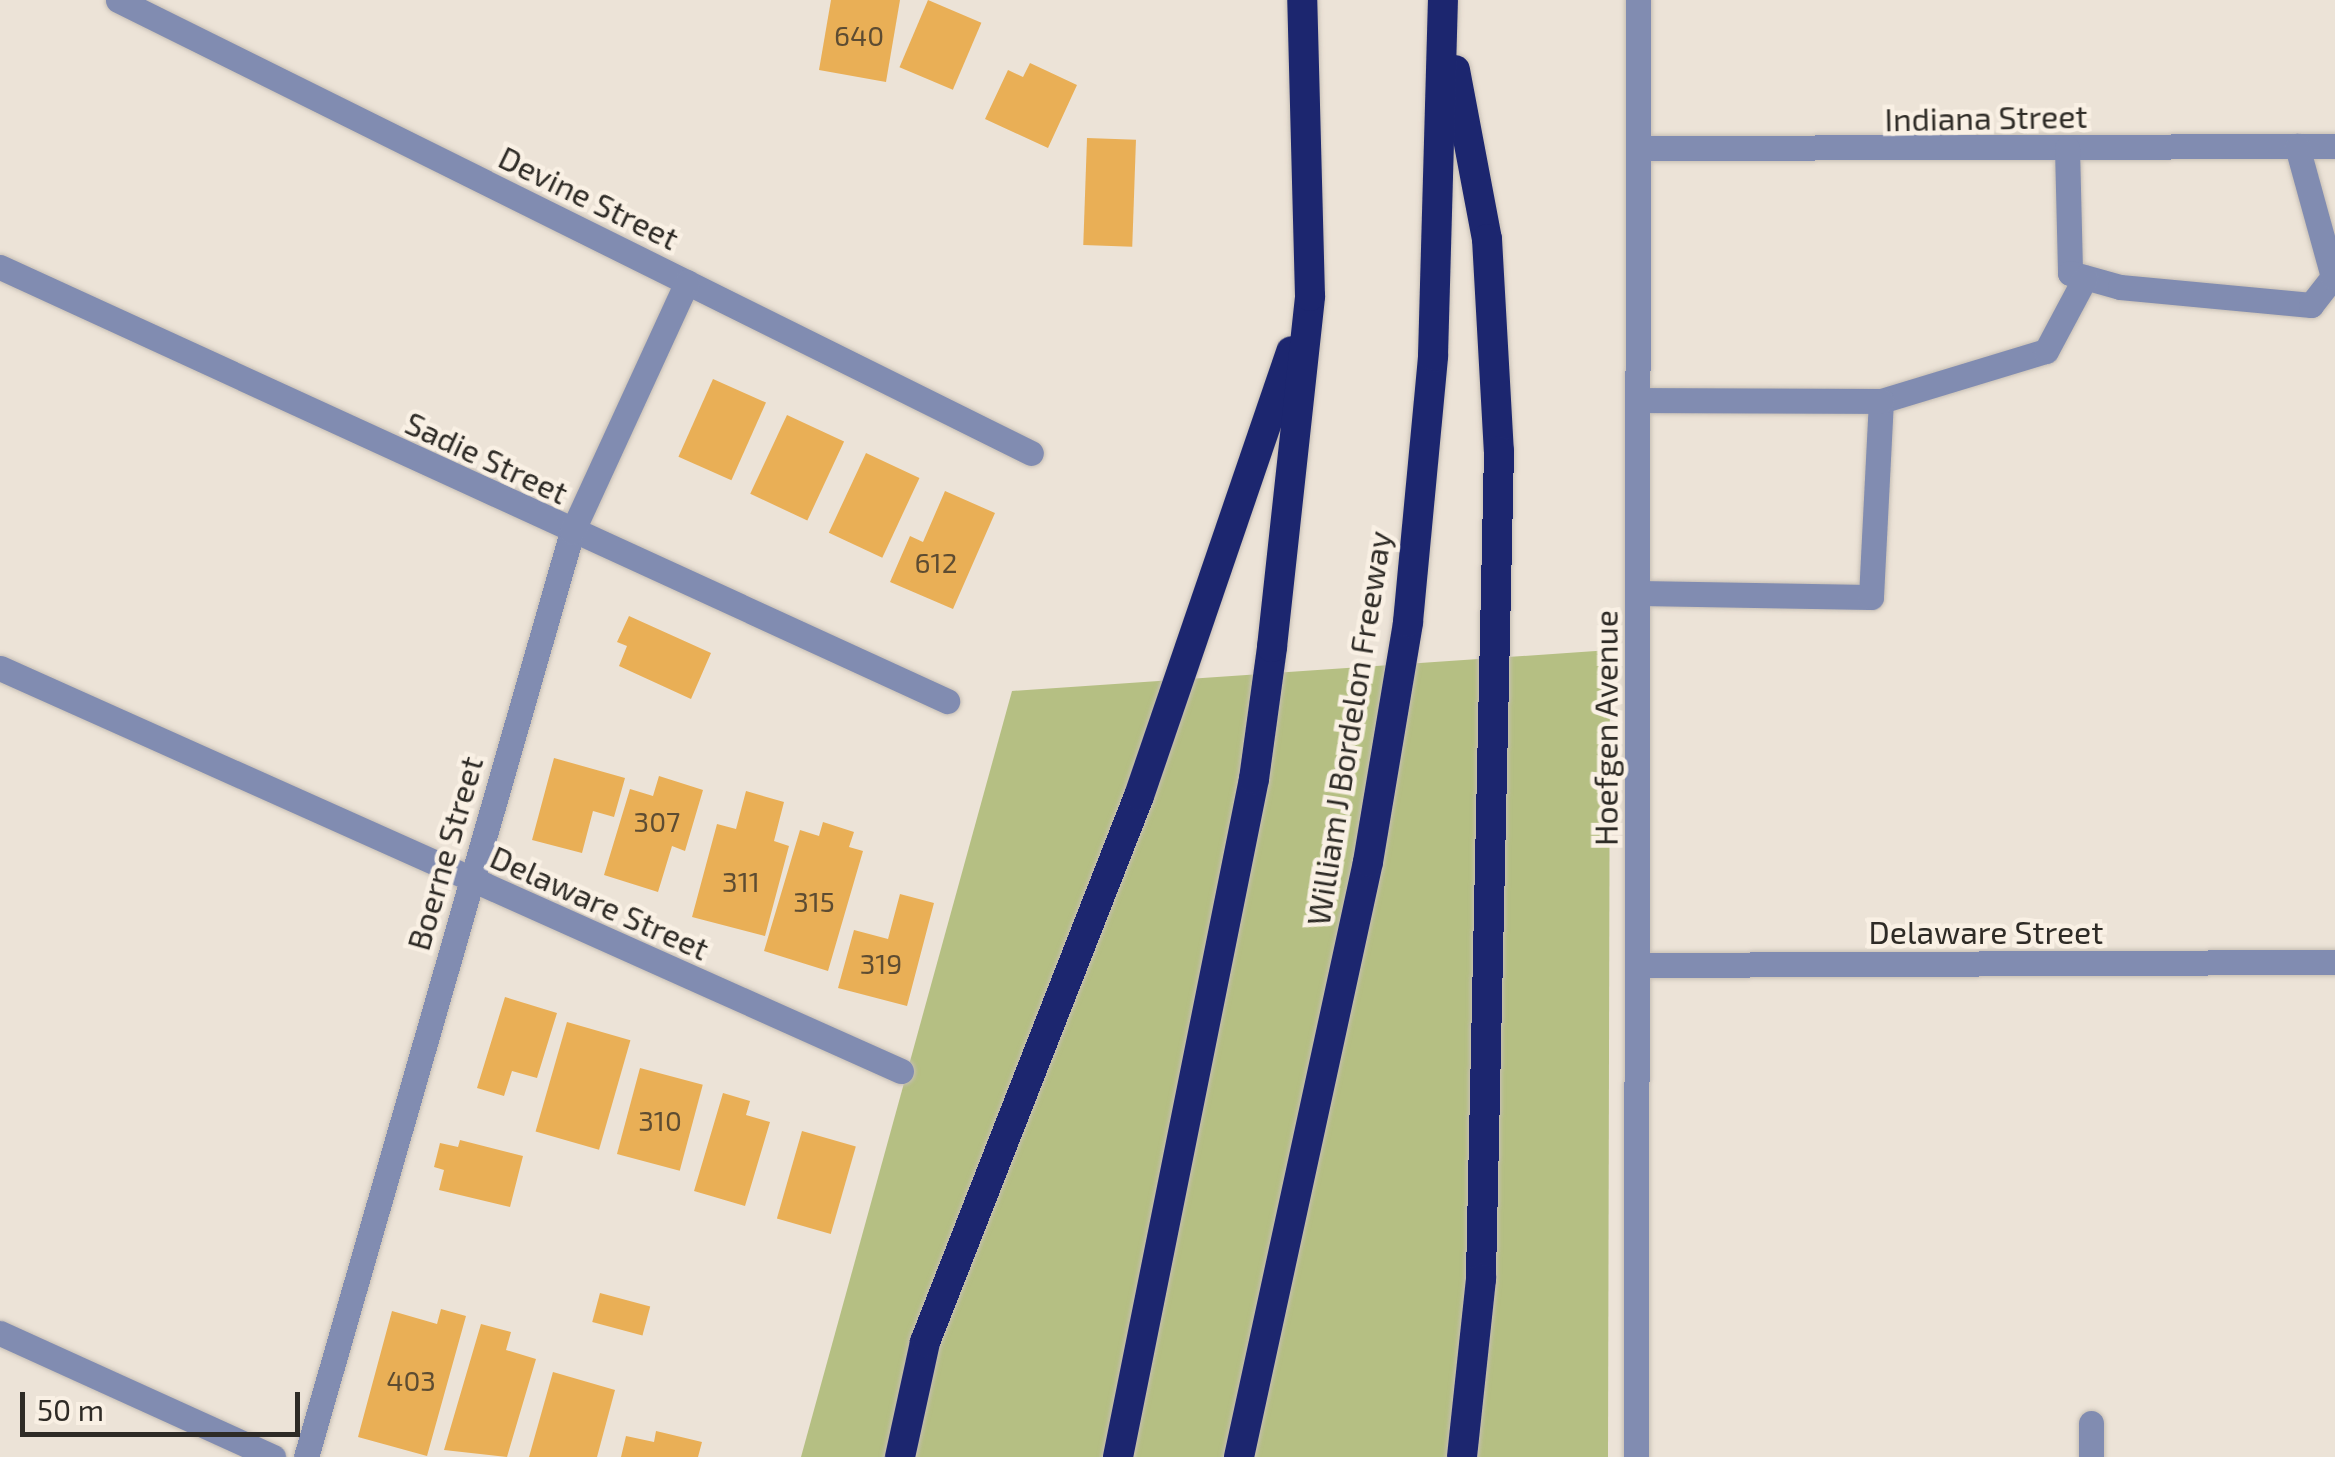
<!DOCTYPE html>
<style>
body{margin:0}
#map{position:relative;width:2335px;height:1457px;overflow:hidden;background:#ece3d7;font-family:"Exo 2",sans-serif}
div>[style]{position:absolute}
.green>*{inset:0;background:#b5bf83}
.building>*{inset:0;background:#e9af56;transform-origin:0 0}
.roads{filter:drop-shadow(0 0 2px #c6beb4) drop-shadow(0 0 2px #c6beb4)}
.minor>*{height:25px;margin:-12.5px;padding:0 12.5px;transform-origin:12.5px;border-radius:12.5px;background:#818cb1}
.highway>*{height:30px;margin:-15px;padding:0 15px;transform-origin:15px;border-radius:15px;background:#1c266f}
span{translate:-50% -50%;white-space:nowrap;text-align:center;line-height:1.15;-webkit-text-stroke:9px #f9f0e4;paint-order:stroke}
.number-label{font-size:28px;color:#5d4c32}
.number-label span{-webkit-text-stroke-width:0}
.street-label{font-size:32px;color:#2e2b26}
.scale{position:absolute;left:20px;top:1392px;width:280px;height:45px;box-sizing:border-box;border:5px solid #2e2b26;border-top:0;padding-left:12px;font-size:30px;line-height:35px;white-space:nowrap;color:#2e2b26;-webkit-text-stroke:8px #f9f0e4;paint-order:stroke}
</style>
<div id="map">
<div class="green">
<div style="clip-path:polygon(1610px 650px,1608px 1457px,801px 1457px,1012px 691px)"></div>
</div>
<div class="building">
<div style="clip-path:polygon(831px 0,900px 0,886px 82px,819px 70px)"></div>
<div style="left:928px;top:0;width:58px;height:73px;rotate:23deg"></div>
<div style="clip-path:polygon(1030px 63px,1077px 85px,1048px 148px,985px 119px,1008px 70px,1023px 77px)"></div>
<div style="left:1087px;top:138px;width:49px;height:107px;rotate:2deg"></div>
<div style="left:713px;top:379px;width:58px;height:85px;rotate:24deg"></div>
<div style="left:787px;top:415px;width:63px;height:87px;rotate:25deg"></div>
<div style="left:866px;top:453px;width:59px;height:88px;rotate:25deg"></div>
<div style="clip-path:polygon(945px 491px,995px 513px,953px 609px,890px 582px,910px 536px,923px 542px)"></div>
<div style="clip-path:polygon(629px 616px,711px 653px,691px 699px,619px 666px,627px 646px,617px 642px)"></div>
<div style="clip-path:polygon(554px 758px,625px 778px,614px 817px,593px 811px,582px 853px,532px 840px)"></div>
<div style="clip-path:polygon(659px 776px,703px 790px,685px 851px,672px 846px,658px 892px,604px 875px,630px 789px,653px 796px)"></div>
<div style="clip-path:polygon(746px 791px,784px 802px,774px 841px,789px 846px,765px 936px,692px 917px,717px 824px,736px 829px)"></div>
<div style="clip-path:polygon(823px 822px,854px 832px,849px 847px,863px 851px,828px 971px,764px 951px,800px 830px,819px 836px)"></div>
<div style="clip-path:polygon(900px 894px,934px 903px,907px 1006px,838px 988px,854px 930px,888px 939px)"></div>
<div style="clip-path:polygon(505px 997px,557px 1013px,537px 1078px,512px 1071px,504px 1096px,477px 1088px)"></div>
<div style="left:567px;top:1022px;width:66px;height:114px;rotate:16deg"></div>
<div style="left:640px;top:1068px;width:65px;height:89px;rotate:15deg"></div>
<div style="clip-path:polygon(723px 1093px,750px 1101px,746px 1115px,770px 1122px,745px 1206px,694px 1191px)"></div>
<div style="left:802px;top:1131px;width:56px;height:91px;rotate:16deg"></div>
<div style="clip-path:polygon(460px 1140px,523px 1156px,510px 1207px,439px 1190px,444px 1170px,434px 1167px,440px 1143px,458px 1147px)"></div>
<div style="left:600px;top:1293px;width:52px;height:30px;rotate:15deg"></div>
<div style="clip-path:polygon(441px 1309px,466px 1316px,427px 1456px,358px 1437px,392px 1311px,437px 1324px)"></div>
<div style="clip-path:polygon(481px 1324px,511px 1332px,506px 1350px,536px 1359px,507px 1457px,444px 1450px)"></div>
<div style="clip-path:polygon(553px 1372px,615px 1390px,597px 1457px,529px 1457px)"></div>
<div style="clip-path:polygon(656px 1431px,702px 1442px,698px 1457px,621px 1457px,626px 1436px,654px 1442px)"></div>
</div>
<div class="roads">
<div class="minor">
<div style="left:118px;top:0;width:1019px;rotate:26.39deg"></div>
<div style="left:1638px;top:148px;width:697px;rotate:-0.16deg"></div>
<div style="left:2067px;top:148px;width:125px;rotate:88.6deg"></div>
<div style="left:2070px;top:273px;width:52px;rotate:15.6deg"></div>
<div style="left:2120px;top:287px;width:192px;rotate:5.4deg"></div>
<div style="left:2311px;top:305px;width:36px;rotate:-52deg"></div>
<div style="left:2333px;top:277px;width:136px;rotate:-105.4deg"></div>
<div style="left:0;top:267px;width:1042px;rotate:24.62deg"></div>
<div style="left:1881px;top:401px;width:172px;rotate:-16.9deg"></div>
<div style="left:2046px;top:351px;width:83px;rotate:-61.9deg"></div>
<div style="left:1638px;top:593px;width:233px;rotate:1deg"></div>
<div style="left:1871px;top:597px;width:196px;rotate:-87.1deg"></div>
<div style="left:1881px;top:401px;width:243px;rotate:-179.8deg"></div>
<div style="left:0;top:668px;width:987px;rotate:24.1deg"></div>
<div style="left:1637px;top:965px;width:698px;rotate:-0.25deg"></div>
<div style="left:0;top:1333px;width:300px;rotate:24.4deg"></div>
<div style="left:2091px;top:1423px;width:34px;rotate:90deg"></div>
<div style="left:306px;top:1457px;width:962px;rotate:-73.96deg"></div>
<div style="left:572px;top:532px;width:275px;rotate:-65.3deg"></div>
<div style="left:1636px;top:1457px;width:1457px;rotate:-89.92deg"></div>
</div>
<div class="highway">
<div style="left:1455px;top:70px;width:172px;rotate:79.3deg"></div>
<div style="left:1487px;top:239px;width:212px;rotate:86.8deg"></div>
<div style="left:1499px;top:451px;width:828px;rotate:91.25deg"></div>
<div style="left:1481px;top:1279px;width:179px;rotate:96.1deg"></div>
<div style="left:900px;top:1457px;width:118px;rotate:-77.7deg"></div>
<div style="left:925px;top:1342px;width:586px;rotate:-68.6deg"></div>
<div style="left:1139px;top:796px;width:470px;rotate:-71.1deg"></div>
<div style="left:1118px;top:1457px;width:692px;rotate:-78.66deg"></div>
<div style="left:1254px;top:779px;width:133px;rotate:-82.2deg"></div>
<div style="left:1272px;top:647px;width:353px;rotate:-83.8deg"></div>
<div style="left:1310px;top:296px;width:296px;rotate:-91.5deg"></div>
<div style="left:1239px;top:1457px;width:609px;rotate:-77.77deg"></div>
<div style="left:1368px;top:862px;width:243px;rotate:-80.5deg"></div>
<div style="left:1408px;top:622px;width:267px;rotate:-84.6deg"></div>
<div style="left:1433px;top:356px;width:356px;rotate:-88.4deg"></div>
</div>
</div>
<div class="number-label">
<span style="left:859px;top:35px">640</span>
<span style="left:936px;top:562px">612</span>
<span style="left:657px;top:821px">307</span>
<span style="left:741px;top:881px">311</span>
<span style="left:814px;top:901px">315</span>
<span style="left:881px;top:963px">319</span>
<span style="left:660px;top:1120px">310</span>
<span style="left:411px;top:1380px">403</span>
</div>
<div class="street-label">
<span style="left:1986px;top:117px;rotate:-1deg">Indiana Street</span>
<span style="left:589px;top:197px;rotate:26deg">Devine Street</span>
<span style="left:487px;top:457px;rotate:25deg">Sadie Street</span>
<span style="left:1348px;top:728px;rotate:-81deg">William J Bordelon Freeway</span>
<span style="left:1605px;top:728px;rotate:-90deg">Hoefgen Avenue</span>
<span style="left:444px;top:853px;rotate:-74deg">Boerne Street</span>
<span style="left:600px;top:902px;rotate:24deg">Delaware Street</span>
<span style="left:1986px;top:931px">Delaware Street</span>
</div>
<div class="scale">50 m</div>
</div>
